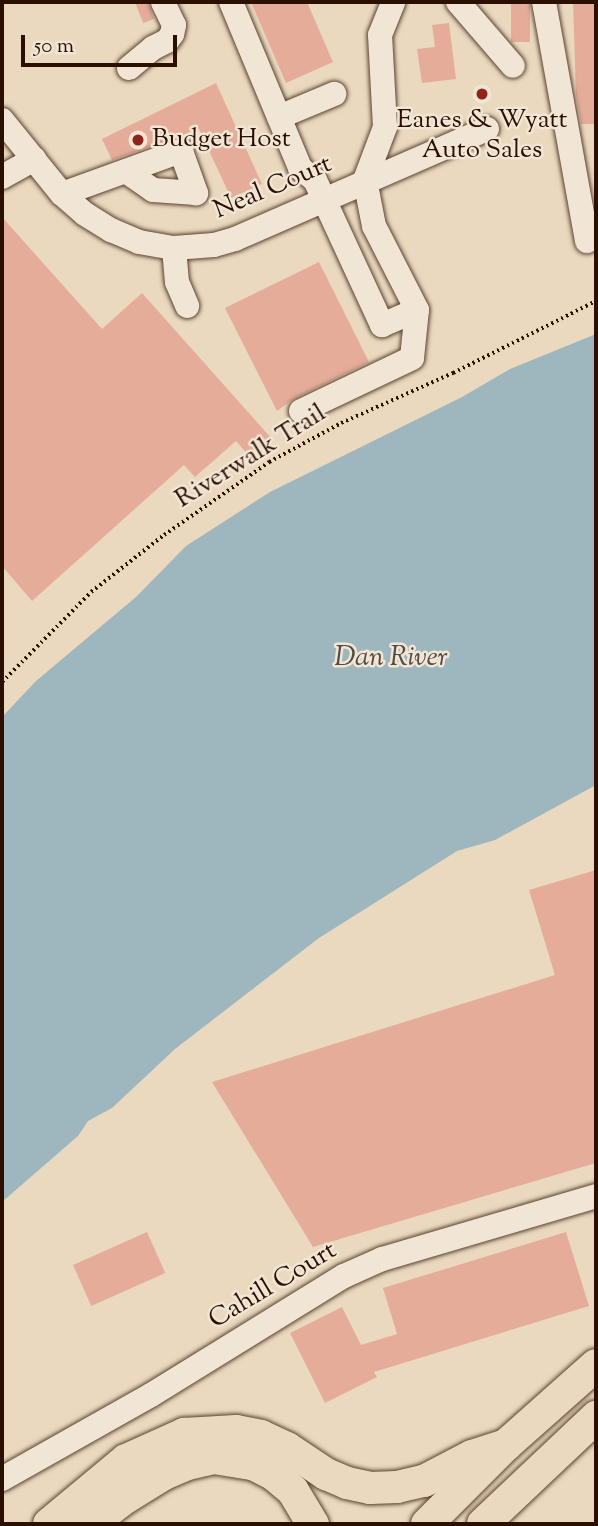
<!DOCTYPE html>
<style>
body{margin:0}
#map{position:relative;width:598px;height:1526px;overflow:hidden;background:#ead9bf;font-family:"Sorts Mill Goudy",serif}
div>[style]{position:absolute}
.water>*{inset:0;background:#9eb7be}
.building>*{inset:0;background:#e6ac9a;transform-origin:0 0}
.path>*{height:3.5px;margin-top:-1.75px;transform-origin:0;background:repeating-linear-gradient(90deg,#2b0f01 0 2px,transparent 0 5.5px)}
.roads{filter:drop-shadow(0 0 2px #5b4230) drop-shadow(0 0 2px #5b4230)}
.minor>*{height:24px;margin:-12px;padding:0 12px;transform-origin:12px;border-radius:12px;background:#f1e6d5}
.major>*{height:32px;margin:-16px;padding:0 16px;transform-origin:16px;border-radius:16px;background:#ead9bf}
.dots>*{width:19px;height:19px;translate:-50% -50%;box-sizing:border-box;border:4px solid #f1e6d5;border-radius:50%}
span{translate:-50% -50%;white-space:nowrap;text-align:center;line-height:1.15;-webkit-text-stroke:5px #f1e6d5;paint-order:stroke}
.poi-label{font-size:26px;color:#2b0f01}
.left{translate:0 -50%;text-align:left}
.street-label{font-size:26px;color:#2b0f01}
.water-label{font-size:28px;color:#534a43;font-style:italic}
.frame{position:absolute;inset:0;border:4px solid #2b0f01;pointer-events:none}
.scale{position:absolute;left:21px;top:35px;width:156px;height:32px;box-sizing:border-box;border:4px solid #2b0f01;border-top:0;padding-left:9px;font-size:21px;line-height:24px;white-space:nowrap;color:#2b0f01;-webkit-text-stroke:5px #f1e6d5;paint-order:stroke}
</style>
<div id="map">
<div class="water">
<div style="clip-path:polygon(596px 334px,596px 785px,495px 840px,457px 851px,319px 938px,175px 1049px,112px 1108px,88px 1121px,78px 1136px,2px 1202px,2px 717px,36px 681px,136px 597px,186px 546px,270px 492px,462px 397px,510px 369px)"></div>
</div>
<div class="building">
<div style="clip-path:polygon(135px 2px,148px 2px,154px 19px,143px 23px)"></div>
<div style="clip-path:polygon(251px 2px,307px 2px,333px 62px,286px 83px)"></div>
<div style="left:511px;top:2px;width:19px;height:40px"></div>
<div style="clip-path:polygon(573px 2px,596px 2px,596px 124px,581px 124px,576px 95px)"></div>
<div style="clip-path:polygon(449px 23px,456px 79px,422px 83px,417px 49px,435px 47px,432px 25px)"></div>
<div style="clip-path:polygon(216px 83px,262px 184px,231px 198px,199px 129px,112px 160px,102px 139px)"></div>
<div style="clip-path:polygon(2px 217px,102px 329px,142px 293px,272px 439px,250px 457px,236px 441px,195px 477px,184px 465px,32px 601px,2px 566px)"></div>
<div style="clip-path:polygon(319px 262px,369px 362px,295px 398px,277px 411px,225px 308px)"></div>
<div style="clip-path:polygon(596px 870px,596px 1163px,313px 1247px,212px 1082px,555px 975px,529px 890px)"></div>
<div style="left:147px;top:1232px;width:45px;height:81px;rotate:66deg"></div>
<div style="clip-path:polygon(566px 1232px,589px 1306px,374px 1372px,377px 1377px,325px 1403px,290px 1333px,342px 1307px,361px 1345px,397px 1334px,383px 1288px)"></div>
</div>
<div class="path">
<div style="left:2px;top:682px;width:127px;rotate:-45.3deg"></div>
<div style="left:91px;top:592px;width:93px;rotate:-38deg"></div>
<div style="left:164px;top:535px;width:128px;rotate:-34.8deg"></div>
<div style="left:269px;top:462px;width:82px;rotate:-28.4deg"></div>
<div style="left:341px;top:423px;width:123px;rotate:-24.1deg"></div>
<div style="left:453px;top:373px;width:160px;rotate:-26.7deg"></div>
</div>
<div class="roads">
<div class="minor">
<div style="left:231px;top:2px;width:180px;rotate:67.4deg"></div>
<div style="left:300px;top:168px;width:19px;rotate:39deg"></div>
<div style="left:315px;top:180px;width:160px;rotate:65.2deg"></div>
<div style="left:382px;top:325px;width:38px;rotate:-23deg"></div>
<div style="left:458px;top:2px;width:84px;rotate:49.3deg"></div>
<div style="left:544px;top:2px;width:243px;rotate:79.8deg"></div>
<div style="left:129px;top:68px;width:31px;rotate:-40deg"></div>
<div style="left:153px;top:48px;width:16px;rotate:-27deg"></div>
<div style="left:167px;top:41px;width:9px;rotate:-54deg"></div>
<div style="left:172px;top:34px;width:9px;rotate:-77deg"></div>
<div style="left:174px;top:25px;width:25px;rotate:-116deg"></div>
<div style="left:279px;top:117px;width:60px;rotate:-22.7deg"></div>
<div style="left:2px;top:120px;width:95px;rotate:51deg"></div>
<div style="left:62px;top:194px;width:30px;rotate:41deg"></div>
<div style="left:85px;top:214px;width:31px;rotate:32deg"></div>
<div style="left:111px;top:230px;width:30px;rotate:23deg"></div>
<div style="left:139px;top:242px;width:36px;rotate:10deg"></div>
<div style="left:174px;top:248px;width:40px;rotate:-4.3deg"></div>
<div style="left:214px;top:245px;width:22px;rotate:-16deg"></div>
<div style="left:235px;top:239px;width:275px;rotate:-23.6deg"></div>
<div style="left:2px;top:177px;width:37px;rotate:-29deg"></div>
<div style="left:62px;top:194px;width:127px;rotate:-19.9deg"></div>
<div style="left:181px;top:151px;width:45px;rotate:70.3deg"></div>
<div style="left:196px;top:193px;width:43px;rotate:-176deg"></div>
<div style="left:153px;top:190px;width:33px;rotate:-145deg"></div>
<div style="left:174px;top:248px;width:34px;rotate:85deg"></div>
<div style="left:177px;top:282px;width:26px;rotate:67deg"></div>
<div style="left:301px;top:411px;width:123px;rotate:-25.5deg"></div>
<div style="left:412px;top:358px;width:48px;rotate:-84.1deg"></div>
<div style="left:417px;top:310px;width:94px;rotate:-117.1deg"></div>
<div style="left:374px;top:226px;width:47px;rotate:-101.1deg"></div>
<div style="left:365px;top:180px;width:57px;rotate:-69.3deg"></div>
<div style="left:385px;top:127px;width:92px;rotate:-93.1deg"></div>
<div style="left:380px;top:35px;width:35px;rotate:-68deg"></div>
<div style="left:2px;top:1479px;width:171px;rotate:-29.4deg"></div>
<div style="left:151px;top:1395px;width:227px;rotate:-31.7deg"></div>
<div style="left:344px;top:1276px;width:42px;rotate:-24.1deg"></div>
<div style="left:382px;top:1259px;width:223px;rotate:-16.4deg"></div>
</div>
<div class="major">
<div style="left:49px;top:1524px;width:100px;rotate:-39.7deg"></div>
<div style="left:126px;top:1460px;width:64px;rotate:-24.1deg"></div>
<div style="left:184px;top:1434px;width:52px;rotate:-3.3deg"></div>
<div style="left:236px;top:1431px;width:25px;rotate:11deg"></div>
<div style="left:261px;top:1436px;width:29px;rotate:25deg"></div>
<div style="left:287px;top:1448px;width:47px;rotate:33.7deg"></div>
<div style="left:326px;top:1474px;width:23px;rotate:23deg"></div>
<div style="left:347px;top:1483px;width:24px;rotate:12deg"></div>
<div style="left:370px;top:1488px;width:27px;rotate:-2deg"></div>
<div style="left:397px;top:1487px;width:28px;rotate:-13deg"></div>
<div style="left:424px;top:1481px;width:54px;rotate:-27.5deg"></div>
<div style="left:472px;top:1456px;width:36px;rotate:-18deg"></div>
<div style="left:91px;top:1524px;width:43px;rotate:-37.4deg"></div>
<div style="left:125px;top:1498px;width:46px;rotate:-31.6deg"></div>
<div style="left:164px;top:1474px;width:26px;rotate:-23deg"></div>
<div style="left:188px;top:1464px;width:27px;rotate:-13deg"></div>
<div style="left:214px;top:1458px;width:39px;rotate:9deg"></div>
<div style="left:253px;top:1464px;width:22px;rotate:27deg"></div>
<div style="left:273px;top:1474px;width:26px;rotate:40deg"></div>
<div style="left:293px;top:1491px;width:39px;rotate:59deg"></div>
<div style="left:427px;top:1524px;width:112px;rotate:-45deg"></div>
<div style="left:506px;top:1445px;width:120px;rotate:-41.6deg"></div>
<div style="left:483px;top:1524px;width:156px;rotate:-43.4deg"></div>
</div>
</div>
<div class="dots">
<div style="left:482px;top:94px;background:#8f2418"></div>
<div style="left:138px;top:140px;background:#8f2418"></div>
</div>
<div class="poi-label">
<span style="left:482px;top:136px">Eanes &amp; Wyatt<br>Auto Sales</span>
<span class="left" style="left:152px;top:140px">Budget Host</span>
</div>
<div class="street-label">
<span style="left:273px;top:188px;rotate:-23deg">Neal Court</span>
<span style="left:251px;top:457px;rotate:-32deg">Riverwalk Trail</span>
<span style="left:273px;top:1286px;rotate:-31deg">Cahill Court</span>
</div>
<div class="water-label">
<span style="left:391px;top:658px">Dan River</span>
</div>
<div class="frame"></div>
<div class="scale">50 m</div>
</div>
